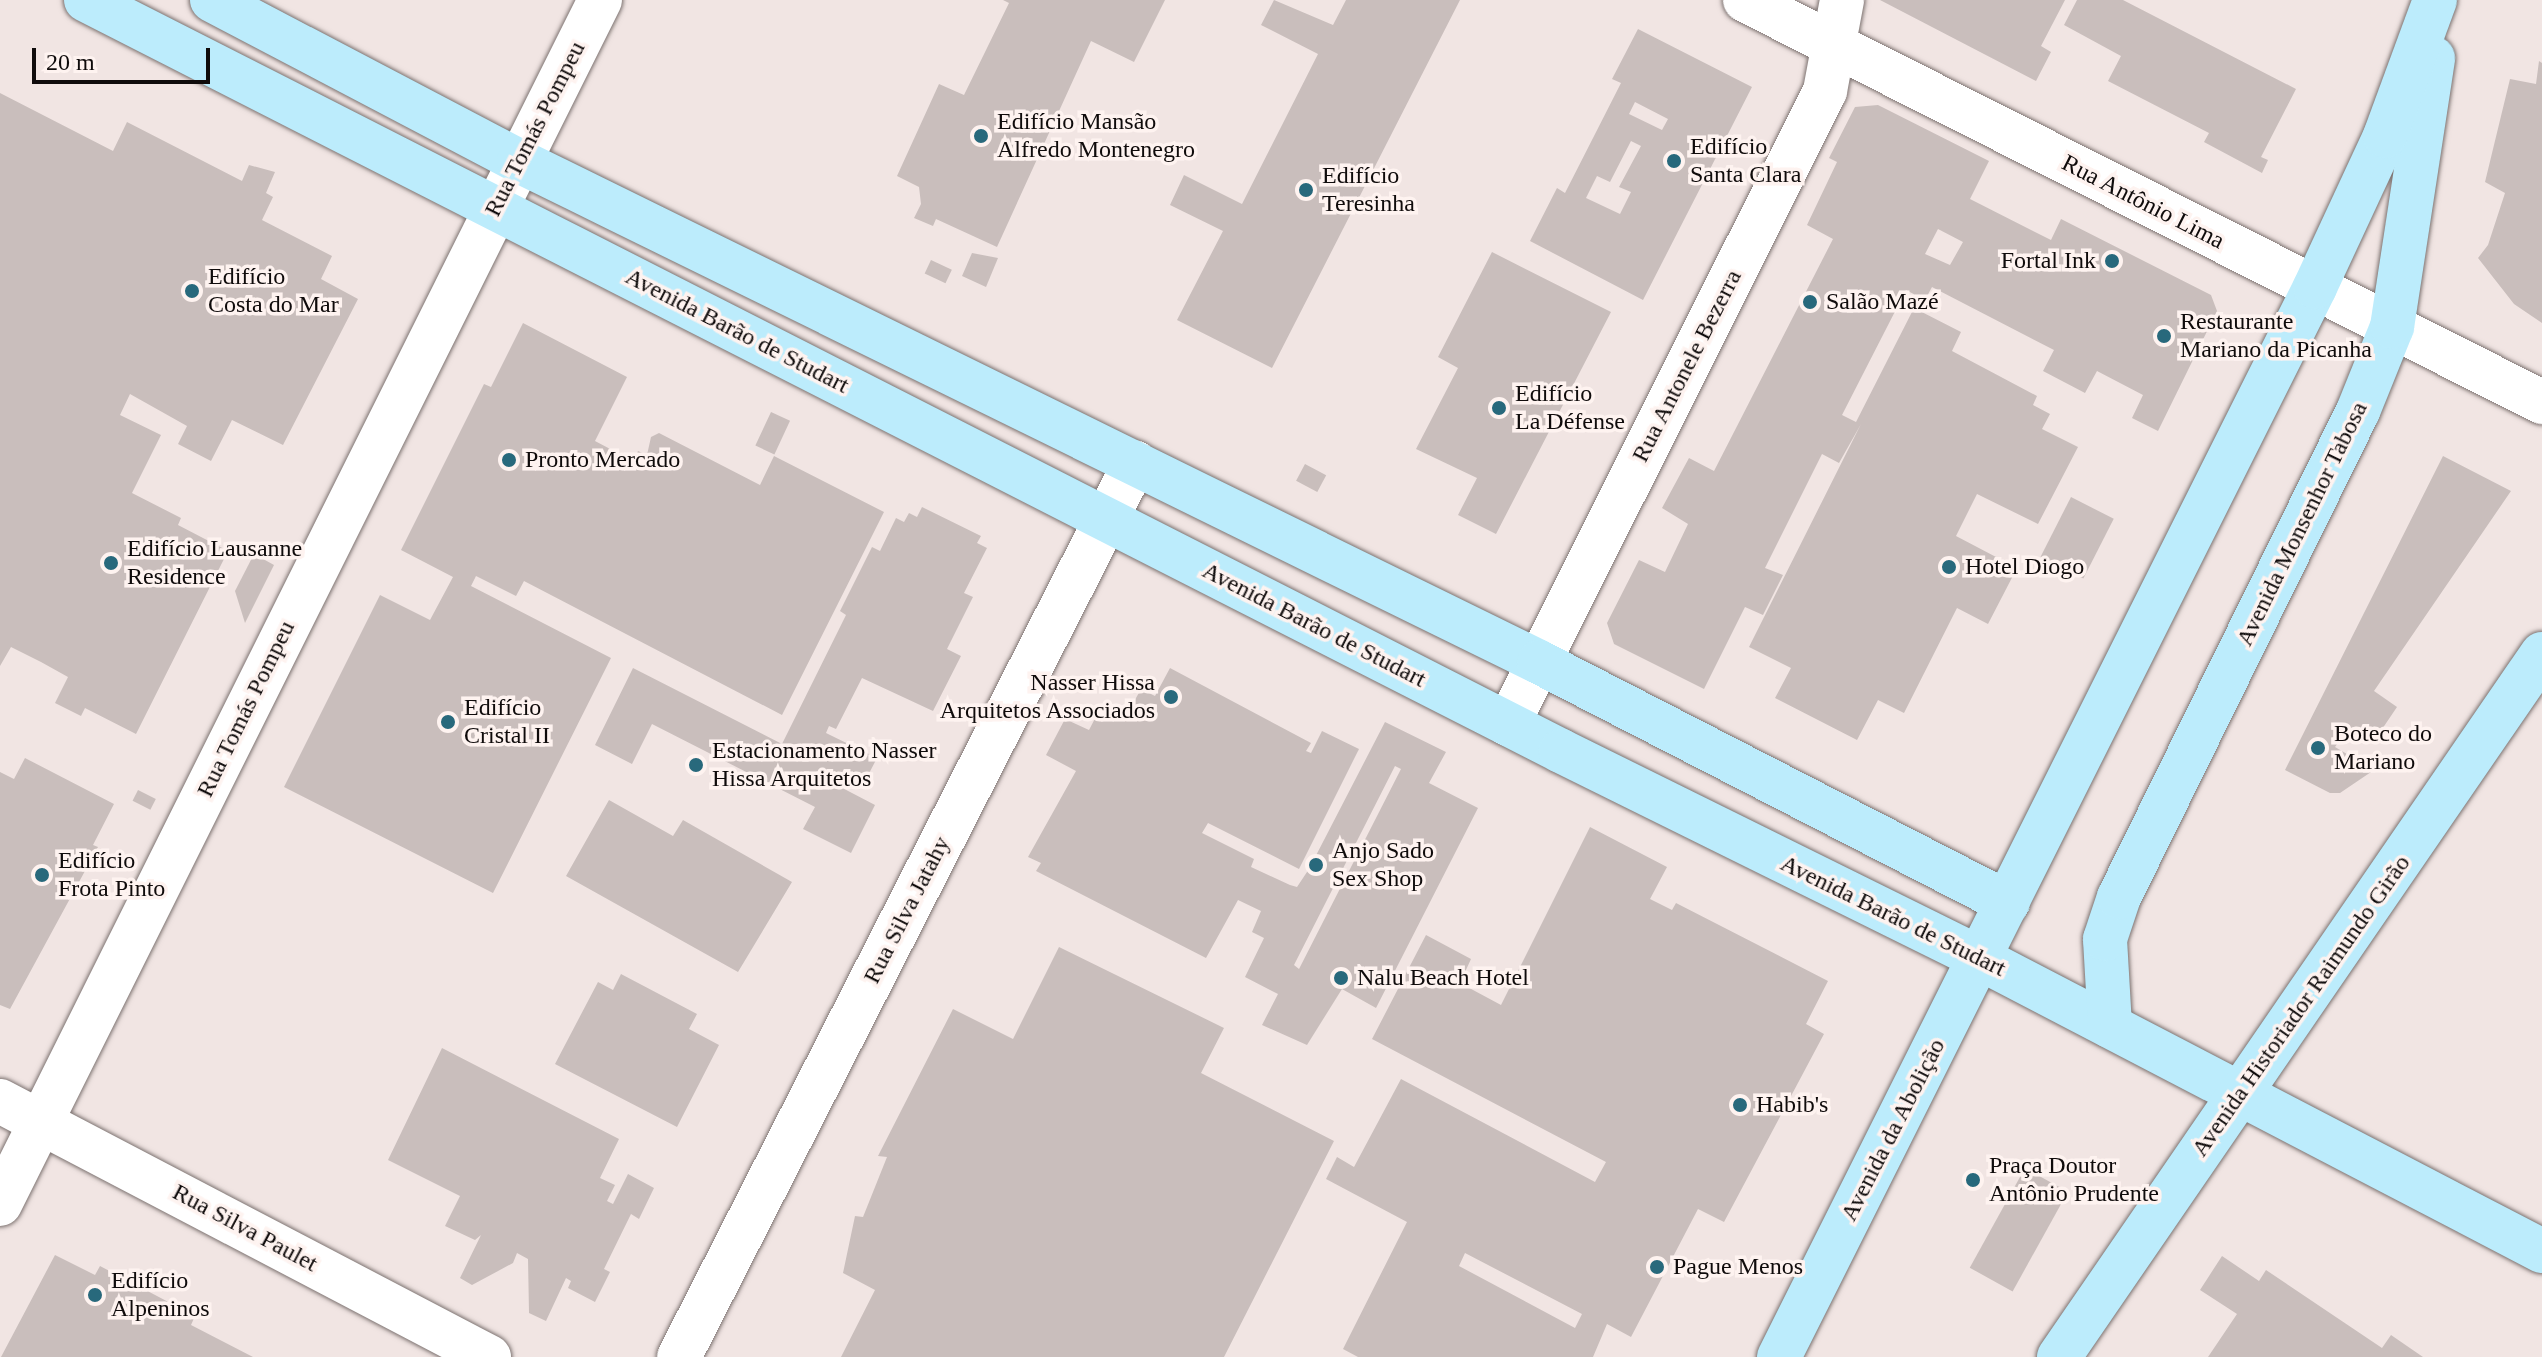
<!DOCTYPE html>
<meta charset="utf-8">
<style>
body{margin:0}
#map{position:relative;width:2542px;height:1357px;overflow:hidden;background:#f1e5e3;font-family:"Times New Roman",serif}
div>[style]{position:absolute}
.building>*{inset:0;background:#c9bebc;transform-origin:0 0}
.roads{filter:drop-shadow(0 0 2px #7c7270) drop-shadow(0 0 2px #7c7270)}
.minor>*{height:44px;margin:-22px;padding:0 22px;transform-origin:22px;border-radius:22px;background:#fff}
.major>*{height:44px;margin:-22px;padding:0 22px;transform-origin:22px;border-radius:22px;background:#bcecfc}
.dots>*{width:22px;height:22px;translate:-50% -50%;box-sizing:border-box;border:4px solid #fef3f0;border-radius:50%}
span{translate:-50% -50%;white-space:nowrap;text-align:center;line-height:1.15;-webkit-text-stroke:7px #fef3f0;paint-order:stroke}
.poi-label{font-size:24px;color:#0f0b0b}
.left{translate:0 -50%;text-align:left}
.right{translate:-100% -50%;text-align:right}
.street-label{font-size:24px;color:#0f0b0b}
.scale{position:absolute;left:32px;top:48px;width:178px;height:36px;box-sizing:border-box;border:4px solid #0f0b0b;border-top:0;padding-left:10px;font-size:24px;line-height:28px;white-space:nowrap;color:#0f0b0b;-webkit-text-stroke:6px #fef3f0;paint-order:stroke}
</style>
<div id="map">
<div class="building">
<div style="clip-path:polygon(1003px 0,1165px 0,1134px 62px,1091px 41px,997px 247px,936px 219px,933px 226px,914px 218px,921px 204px,919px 187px,897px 176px,939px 84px,964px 95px,1009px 3px)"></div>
<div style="clip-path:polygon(1274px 0,1333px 25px,1346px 0,1460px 0,1272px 368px,1177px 320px,1223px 231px,1170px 205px,1184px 175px,1242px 204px,1318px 54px,1261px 25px)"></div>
<div style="clip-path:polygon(1880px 0,2065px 0,2041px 46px,2051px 52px,2036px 81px)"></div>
<div style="clip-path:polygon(2077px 0,2123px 0,2296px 89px,2261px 157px,2268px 160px,2262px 173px,2204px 142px,2209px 133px,2108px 81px,2121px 56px,2064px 25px)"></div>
<div style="clip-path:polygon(evenodd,1638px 29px,1752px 87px,1643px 300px,1530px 241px,1557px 188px,1565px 193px,1621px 83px,1612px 79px,1638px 29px,1635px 102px,1668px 119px,1662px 130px,1629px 114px,1635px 102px,1638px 29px,1631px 141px,1641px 146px,1619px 187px,1631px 192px,1620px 214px,1586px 198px,1597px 176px,1610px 182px,1631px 141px)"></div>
<div style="clip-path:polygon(2539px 61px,2542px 63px,2542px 323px,2514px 304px,2478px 258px,2488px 245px,2505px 193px,2485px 182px,2510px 79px,2536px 84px)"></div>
<div style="clip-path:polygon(0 93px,113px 151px,127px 122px,242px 181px,249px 165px,275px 172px,266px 193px,273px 197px,262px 220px,332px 256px,321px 279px,358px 299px,283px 445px,232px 420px,211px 461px,178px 444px,187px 426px,130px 394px,120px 415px,161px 435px,132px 493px,181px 518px,178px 525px,228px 551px,136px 734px,85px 708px,81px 716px,55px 703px,68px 677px,41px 662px,11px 647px,0 666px)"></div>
<div style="clip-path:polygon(evenodd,1878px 105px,1989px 161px,1970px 199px,2051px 240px,2061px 219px,2211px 295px,2217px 311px,2158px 431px,2132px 418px,2143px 395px,2097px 371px,2085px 393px,2043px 371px,2054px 350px,1932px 287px,1925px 300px,1906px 290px,1842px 415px,1856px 422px,1914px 308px,1961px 332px,1952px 351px,2037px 396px,2033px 405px,2050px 414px,2042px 429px,2078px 447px,2038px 524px,1977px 494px,1956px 536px,2017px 568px,1988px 624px,1957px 608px,1904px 713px,1878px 700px,1857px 740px,1775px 698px,1791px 668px,1749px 647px,1861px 424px,1839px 463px,1822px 454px,1765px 568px,1783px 575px,1763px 615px,1745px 607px,1704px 689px,1614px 644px,1607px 623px,1639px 560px,1665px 572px,1688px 524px,1662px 508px,1689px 458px,1714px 471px,1833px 239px,1807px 225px,1837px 162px,1829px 158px,1855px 107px,1878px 105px,1938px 229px,1963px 242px,1950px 265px,1925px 254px,1938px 229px)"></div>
<div style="clip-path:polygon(1492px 252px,1611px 312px,1496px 534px,1458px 515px,1477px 478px,1416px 449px,1458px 368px,1438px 357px)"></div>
<div style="clip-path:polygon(972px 253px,998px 258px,986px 287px,962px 276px)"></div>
<div style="left:931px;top:260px;width:23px;height:15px;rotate:25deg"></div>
<div style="clip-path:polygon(523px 323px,627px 377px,595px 441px,633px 461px,638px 451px,647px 455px,651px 437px,659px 433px,760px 485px,774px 456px,884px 512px,782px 715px,524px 581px,516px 596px,476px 576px,471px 586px,611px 658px,493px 893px,284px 787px,380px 595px,430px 620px,453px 577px,401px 550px,484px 384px,491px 387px)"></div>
<div style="left:771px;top:412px;width:21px;height:37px;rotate:25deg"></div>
<div style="clip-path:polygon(2443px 456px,2511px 491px,2374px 691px,2397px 707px,2372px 744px,2348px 729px,2335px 747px,2374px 770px,2340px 793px,2330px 793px,2285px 770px)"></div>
<div style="left:1305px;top:464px;width:24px;height:19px;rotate:28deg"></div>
<div style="left:2071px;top:497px;width:48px;height:67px;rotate:27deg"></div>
<div style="clip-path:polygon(922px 507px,981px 536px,977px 543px,987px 548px,964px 593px,973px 597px,947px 649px,961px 656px,933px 711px,862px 678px,836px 729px,829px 726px,826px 733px,877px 758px,863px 785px,834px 771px,829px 781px,875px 805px,851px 853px,803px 829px,815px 807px,652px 724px,632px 764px,595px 745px,633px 668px,782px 744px,846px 615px,840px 611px,872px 547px,880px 551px,896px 518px,904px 522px,909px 513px,917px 517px)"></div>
<div style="clip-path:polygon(254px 554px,274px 565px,245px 623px,235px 591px)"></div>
<div style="clip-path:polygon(evenodd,1170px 668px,1311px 743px,1306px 751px,1311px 753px,1322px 731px,1359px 749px,1299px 869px,1208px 823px,1202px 833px,1254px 859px,1251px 867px,1290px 885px,1297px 887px,1309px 869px,1385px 722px,1446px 752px,1429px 783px,1478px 808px,1376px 1008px,1342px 989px,1307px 1045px,1262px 1025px,1278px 994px,1245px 977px,1264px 938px,1252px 932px,1261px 911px,1238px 900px,1206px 958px,1036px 871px,1041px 863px,1028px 857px,1076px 771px,1046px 755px,1065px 719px,1089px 730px,1101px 707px,1126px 716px,1141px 689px,1155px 696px,1170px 668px,1395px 766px,1401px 769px,1299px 969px,1294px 965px,1395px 766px)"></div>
<div style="clip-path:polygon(25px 758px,114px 804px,93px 845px,98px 847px,10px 1009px,0 1005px,0 772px,14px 779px)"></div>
<div style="left:138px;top:790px;width:20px;height:12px;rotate:27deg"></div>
<div style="clip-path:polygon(609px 800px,673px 836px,683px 820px,792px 882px,738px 972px,566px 876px)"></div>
<div style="clip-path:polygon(evenodd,1590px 827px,1667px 867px,1650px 899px,1672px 910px,1676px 903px,1828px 981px,1806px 1024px,1824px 1034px,1724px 1222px,1698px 1209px,1631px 1337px,1607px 1324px,1593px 1357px,1358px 1357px,1343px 1349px,1407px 1222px,1326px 1179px,1337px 1157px,1354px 1167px,1401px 1079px,1595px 1182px,1606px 1162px,1372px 1039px,1426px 935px,1471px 959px,1460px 983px,1501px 1005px,1590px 827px,1465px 1253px,1582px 1314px,1575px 1328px,1459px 1266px,1465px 1253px)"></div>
<div style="clip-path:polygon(1059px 947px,1224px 1028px,1201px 1073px,1334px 1141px,1224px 1357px,841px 1357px,875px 1290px,843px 1273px,855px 1216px,863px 1217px,887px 1157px,878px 1156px,953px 1009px,1013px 1039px)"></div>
<div style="clip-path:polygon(621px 974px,697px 1014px,689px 1029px,719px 1045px,677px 1127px,555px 1064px,598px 982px,613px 990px)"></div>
<div style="clip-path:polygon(442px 1048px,619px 1139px,600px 1178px,615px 1185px,607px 1201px,613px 1204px,628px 1174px,654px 1188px,639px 1219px,631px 1214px,604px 1269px,610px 1272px,595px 1302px,568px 1288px,571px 1281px,566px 1278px,546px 1321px,529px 1313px,528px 1259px,517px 1253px,513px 1263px,472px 1285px,460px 1278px,481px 1235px,475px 1240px,445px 1226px,460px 1196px,388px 1160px)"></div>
<div style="left:2025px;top:1168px;width:49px;height:114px;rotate:29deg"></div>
<div style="clip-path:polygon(55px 1255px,95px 1275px,100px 1266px,195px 1316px,191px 1325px,253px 1357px,1px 1357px)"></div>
<div style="clip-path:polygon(2222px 1256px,2259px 1281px,2266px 1270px,2382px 1348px,2391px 1335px,2423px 1357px,2208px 1357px,2237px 1314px,2200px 1290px)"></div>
</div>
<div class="roads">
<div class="minor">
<div style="left:1745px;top:0;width:893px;rotate:26.77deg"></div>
<div style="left:1508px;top:724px;width:708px;rotate:-63.4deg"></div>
<div style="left:1825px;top:91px;width:93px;rotate:-79.4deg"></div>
<div style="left:0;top:1101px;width:552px;rotate:27.63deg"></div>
<div style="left:0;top:1204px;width:1345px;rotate:-63.51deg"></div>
<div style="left:679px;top:1357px;width:1004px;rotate:-62.98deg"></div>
</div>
<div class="major">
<div style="left:86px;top:0;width:1655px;rotate:26.98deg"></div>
<div style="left:1561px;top:751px;width:466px;rotate:26.3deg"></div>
<div style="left:1979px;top:958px;width:635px;rotate:27.49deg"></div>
<div style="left:212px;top:0;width:347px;rotate:27.7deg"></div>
<div style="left:519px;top:161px;width:1136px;rotate:26.16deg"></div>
<div style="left:1539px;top:662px;width:527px;rotate:27.2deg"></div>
<div style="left:2110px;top:1026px;width:87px;rotate:-93.3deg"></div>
<div style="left:2105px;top:939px;width:44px;rotate:-71.6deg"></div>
<div style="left:2119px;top:897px;width:542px;rotate:-63.81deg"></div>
<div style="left:2358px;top:411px;width:91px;rotate:-68deg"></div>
<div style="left:2392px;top:327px;width:272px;rotate:-81.3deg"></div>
<div style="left:1779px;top:1357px;width:1197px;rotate:-63.39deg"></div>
<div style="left:2315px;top:287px;width:166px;rotate:-65.1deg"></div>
<div style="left:2385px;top:136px;width:145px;rotate:-69.8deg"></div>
<div style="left:2059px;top:1357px;width:853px;rotate:-55.51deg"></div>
</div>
</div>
<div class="dots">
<div style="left:981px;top:136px;background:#28697c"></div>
<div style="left:1674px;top:161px;background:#28697c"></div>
<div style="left:1306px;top:190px;background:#28697c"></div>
<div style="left:2112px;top:261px;background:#28697c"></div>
<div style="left:192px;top:291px;background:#28697c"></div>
<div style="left:1810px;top:302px;background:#28697c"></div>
<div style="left:2164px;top:336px;background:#28697c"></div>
<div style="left:1499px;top:408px;background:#28697c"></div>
<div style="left:509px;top:460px;background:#28697c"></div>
<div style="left:111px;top:563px;background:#28697c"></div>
<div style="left:1949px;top:567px;background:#28697c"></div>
<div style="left:1171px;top:697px;background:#28697c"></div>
<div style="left:448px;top:722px;background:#28697c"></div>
<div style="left:2318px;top:748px;background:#28697c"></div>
<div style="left:696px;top:765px;background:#28697c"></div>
<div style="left:1316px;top:865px;background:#28697c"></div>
<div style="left:42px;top:875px;background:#28697c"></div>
<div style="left:1341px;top:978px;background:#28697c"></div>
<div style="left:1740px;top:1105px;background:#28697c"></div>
<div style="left:1973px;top:1180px;background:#28697c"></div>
<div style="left:1657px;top:1267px;background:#28697c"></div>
<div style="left:95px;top:1295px;background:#28697c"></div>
</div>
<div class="poi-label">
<span class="left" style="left:997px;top:136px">Edifício Mansão<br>Alfredo Montenegro</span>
<span class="left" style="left:1690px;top:161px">Edifício<br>Santa Clara</span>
<span class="left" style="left:1322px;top:190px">Edifício<br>Teresinha</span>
<span class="right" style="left:2096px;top:261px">Fortal Ink</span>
<span class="left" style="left:208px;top:291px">Edifício<br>Costa do Mar</span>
<span class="left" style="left:1826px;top:302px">Salão Mazé</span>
<span class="left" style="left:2180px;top:336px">Restaurante<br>Mariano da Picanha</span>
<span class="left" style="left:1515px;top:408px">Edifício<br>La Défense</span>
<span class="left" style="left:525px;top:460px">Pronto Mercado</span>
<span class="left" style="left:127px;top:563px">Edifício Lausanne<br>Residence</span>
<span class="left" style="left:1965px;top:567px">Hotel Diogo</span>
<span class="right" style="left:1155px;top:697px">Nasser Hissa<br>Arquitetos Associados</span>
<span class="left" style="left:464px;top:722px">Edifício<br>Cristal II</span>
<span class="left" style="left:2334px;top:748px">Boteco do<br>Mariano</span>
<span class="left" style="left:712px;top:765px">Estacionamento Nasser<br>Hissa Arquitetos</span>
<span class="left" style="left:1332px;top:865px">Anjo Sado<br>Sex Shop</span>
<span class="left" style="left:58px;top:875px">Edifício<br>Frota Pinto</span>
<span class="left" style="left:1357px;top:978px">Nalu Beach Hotel</span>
<span class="left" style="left:1756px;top:1105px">Habib's</span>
<span class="left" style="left:1989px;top:1180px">Praça Doutor<br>Antônio Prudente</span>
<span class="left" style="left:1673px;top:1267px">Pague Menos</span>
<span class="left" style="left:111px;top:1295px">Edifício<br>Alpeninos</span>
</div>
<div class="street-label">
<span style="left:535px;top:129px;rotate:-63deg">Rua Tomás Pompeu</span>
<span style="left:2143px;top:202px;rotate:27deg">Rua Antônio Lima</span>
<span style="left:737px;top:331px;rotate:27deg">Avenida Barão de Studart</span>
<span style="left:1687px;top:366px;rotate:-63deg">Rua Antonele Bezerra</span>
<span style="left:2302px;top:524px;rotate:-64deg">Avenida Monsenhor Tabosa</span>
<span style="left:1314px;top:625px;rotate:27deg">Avenida Barão de Studart</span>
<span style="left:246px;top:709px;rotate:-64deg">Rua Tomás Pompeu</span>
<span style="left:907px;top:910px;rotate:-63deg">Rua Silva Jatahy</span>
<span style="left:1893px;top:916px;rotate:26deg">Avenida Barão de Studart</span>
<span style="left:2301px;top:1006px;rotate:-55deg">Avenida Historiador Raimundo Girão</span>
<span style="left:1893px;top:1130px;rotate:-63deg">Avenida da Abolição</span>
<span style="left:245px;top:1228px;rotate:28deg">Rua Silva Paulet</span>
</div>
<div class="scale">20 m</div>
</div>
